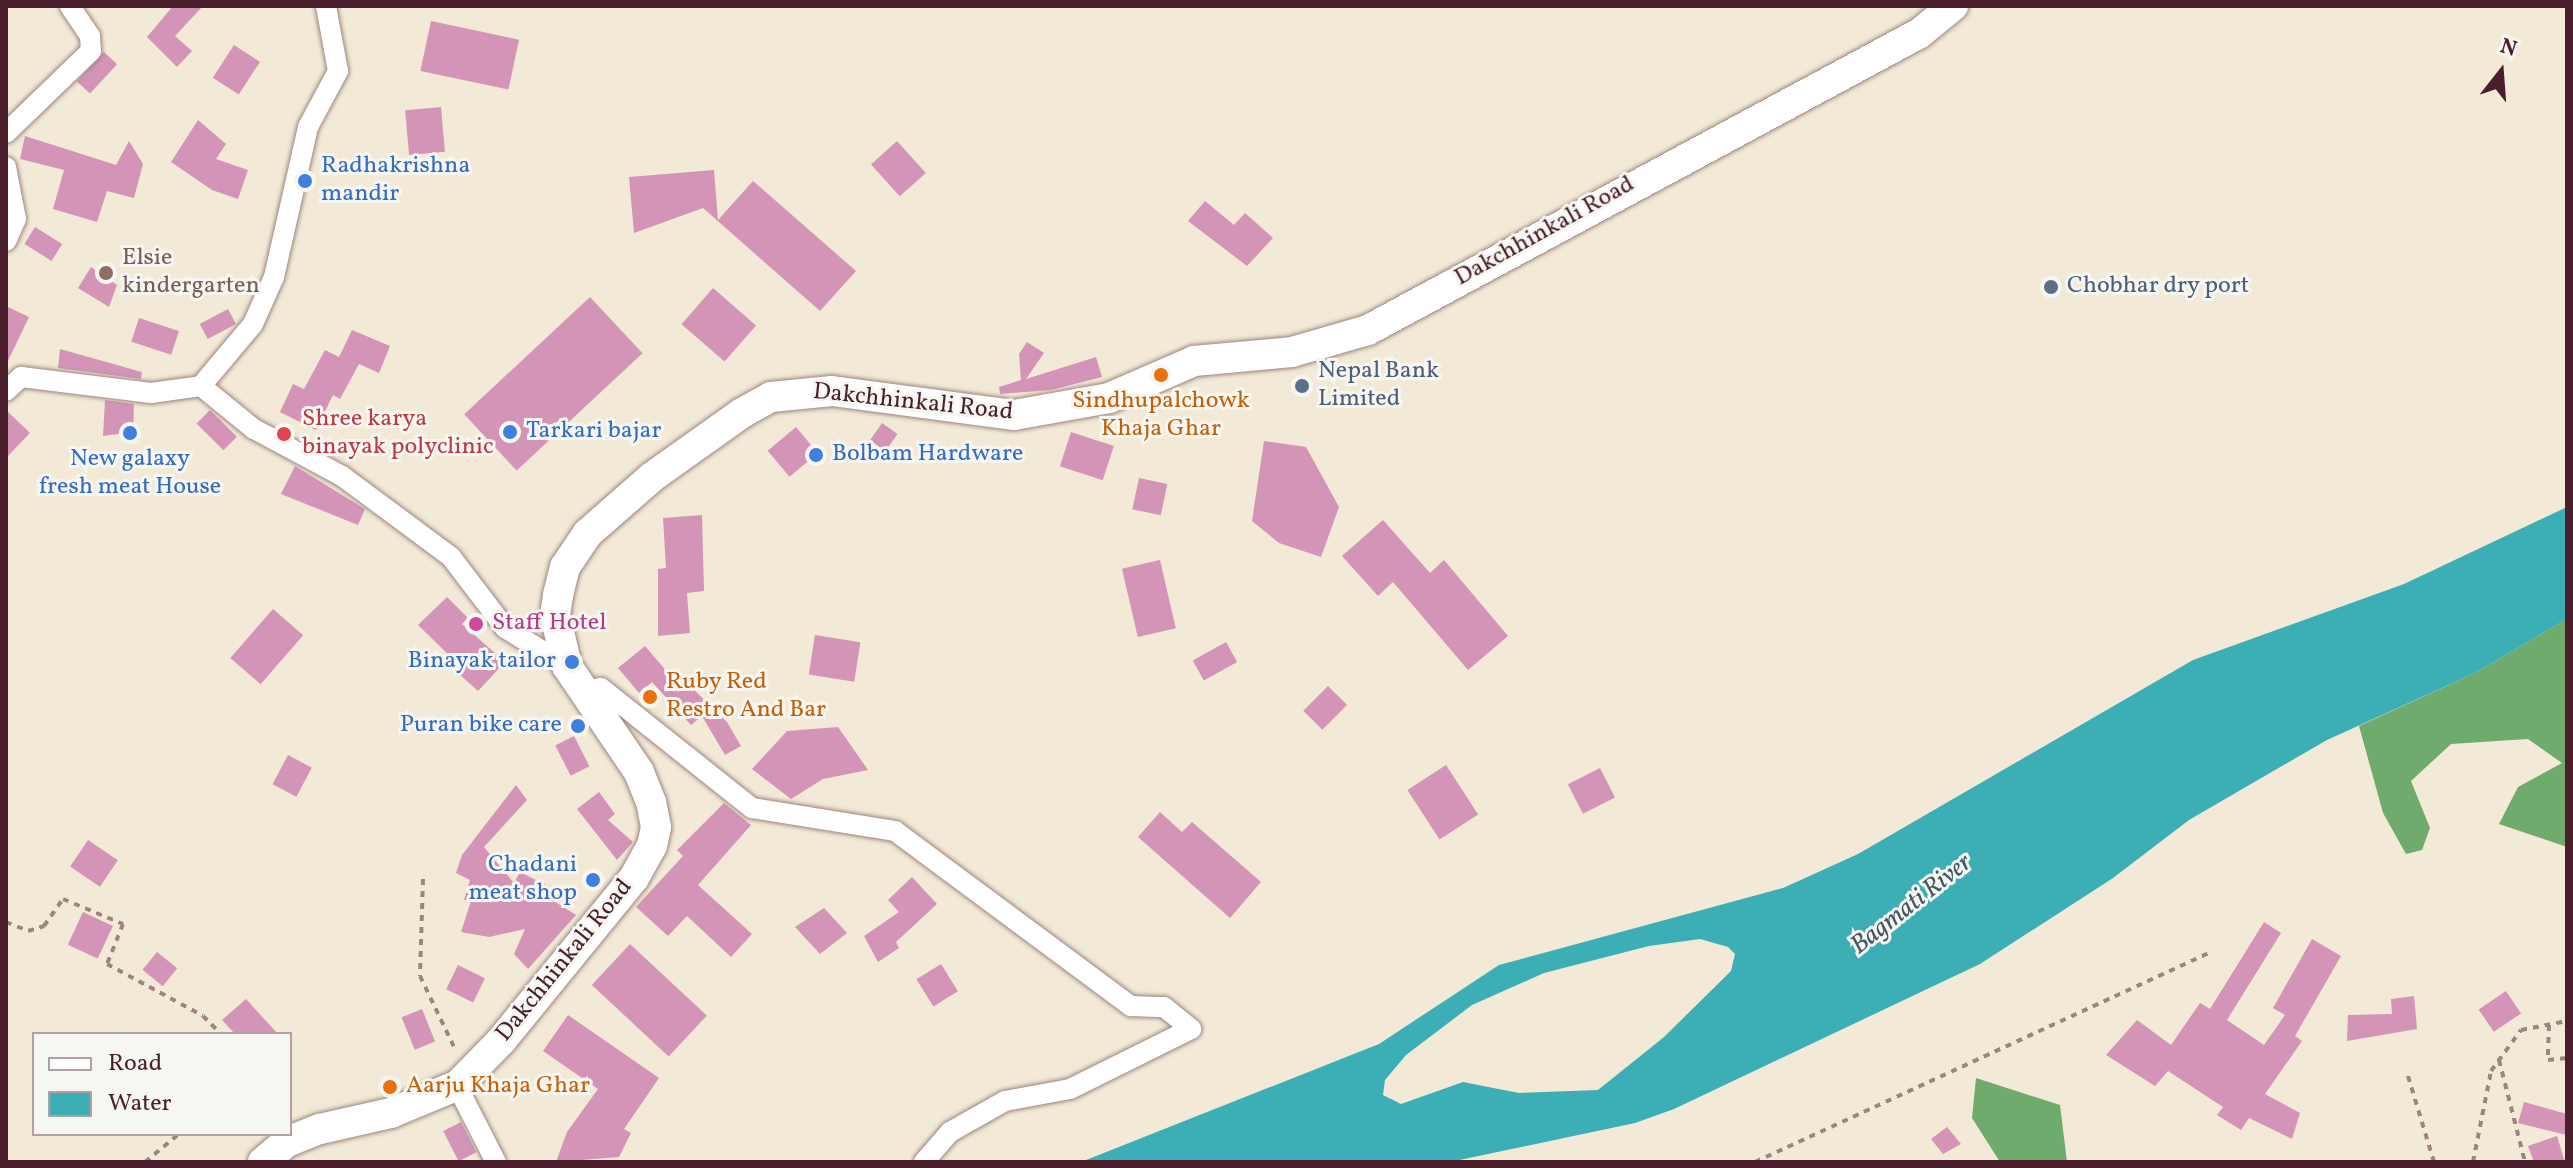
<!DOCTYPE html>
<style>
body{margin:0}
#map{position:relative;width:2573px;height:1168px;overflow:hidden;background:#f2ead6;font-family:Vollkorn,serif}
div>[style]{position:absolute}
.forest>*{inset:0;background:#6eab6c}
.water>*{inset:0;background:#3caeb5}
.building>*{inset:0;background:#d394b7;transform-origin:0 0}
.path>*{height:4px;margin-top:-2px;transform-origin:0;background:repeating-linear-gradient(90deg,#9e8480 0 6px,transparent 0 12px)}
.roads{filter:drop-shadow(0 0 2px #9e8480) drop-shadow(0 0 2px #9e8480)}
.minor>*{height:20px;margin:-10px;padding:0 10px;transform-origin:10px;border-radius:10px;background:#fff}
.secondary>*{height:30px;margin:-15px;padding:0 15px;transform-origin:15px;border-radius:15px;background:#fff}
.dots>*{width:22px;height:22px;translate:-50% -50%;box-sizing:border-box;border:4px solid #f6f6f2;border-radius:50%}
span{translate:-50% -50%;white-space:nowrap;text-align:center;line-height:1.15;-webkit-text-stroke:6px #f6f6f2;paint-order:stroke}
.shop-label{font-size:24px;color:#366cbe}
.left{translate:0 -50%;text-align:left}
.right{translate:-100% -50%;text-align:right}
.street-label{font-size:24px;color:#4a1f2b}
.education-label{font-size:24px;color:#785e54}
.service-label{font-size:24px;color:#4e5e75}
.food-label{font-size:24px;color:#c56008}
.health-label{font-size:24px;color:#be3a42}
.hotel-label{font-size:24px;color:#b23c85}
.water-label{font-size:26px;color:#445862;font-style:italic}
.frame{position:absolute;inset:0;border:8px solid #4a1f2b;pointer-events:none}
.legend{position:absolute;left:32px;top:1032px;width:260px;height:104px;box-sizing:border-box;background:#f6f6f2;border:2px solid #b1a0a2;margin:0;padding:10px 14px;list-style:none;font-size:24px;color:#4a1f2b}
.legend li{display:flex;align-items:center;gap:16px;height:40px}
.legend b{width:40px;border:2px solid #b1a0a2}
.north{position:absolute;left:2461px;top:32px;width:80px;height:80px;-webkit-text-stroke:6px #f6f6f2;paint-order:stroke;rotate:17deg;font-size:22px;font-weight:700;line-height:32px;text-align:center;color:#4a1f2b}
.north::after{content:'';display:block;margin:auto;width:28px;height:36px;background:#4a1f2b;clip-path:polygon(50% 0,100% 100%,50% 72%,0 100%)}
</style>
<div id="map">
<div class="forest">
<div style="clip-path:polygon(2567px 619px,2567px 847px,2499px 824px,2518px 787px,2562px 763px,2528px 739px,2451px 744px,2411px 781px,2430px 828px,2422px 850px,2406px 854px,2383px 813px,2359px 726px,2475px 673px)"></div>
<div style="clip-path:polygon(1976px 1078px,2060px 1105px,2067px 1162px,2000px 1162px,1972px 1118px)"></div>
</div>
<div class="water">
<div style="clip-path:polygon(evenodd,2567px 507px,2567px 619px,2475px 673px,2327px 740px,2189px 820px,2113px 878px,1980px 964px,1674px 1109px,1635px 1123px,1450px 1162px,1081px 1162px,1379px 1044px,1499px 965px,1783px 888px,1858px 854px,2193px 660px,2404px 584px,2567px 507px,1700px 939px,1728px 947px,1735px 954px,1731px 971px,1664px 1037px,1598px 1090px,1519px 1093px,1463px 1082px,1401px 1104px,1383px 1095px,1385px 1080px,1406px 1055px,1472px 1005px,1544px 973px,1649px 946px,1700px 939px)"></div>
</div>
<div class="building">
<div style="clip-path:polygon(173px 6px,203px 6px,175px 36px,192px 51px,177px 67px,147px 37px)"></div>
<div style="left:431px;top:21px;width:90px;height:51px;rotate:12deg"></div>
<div style="left:234px;top:45px;width:31px;height:39px;rotate:33deg"></div>
<div style="left:104px;top:52px;width:18px;height:40px;rotate:43deg"></div>
<div style="left:441px;top:107px;width:45px;height:36px;rotate:85deg"></div>
<div style="clip-path:polygon(198px 120px,226px 144px,216px 159px,248px 170px,238px 199px,212px 190px,171px 162px)"></div>
<div style="clip-path:polygon(25px 136px,116px 165px,129px 141px,143px 164px,134px 198px,107px 191px,97px 222px,53px 209px,64px 170px,20px 159px)"></div>
<div style="left:897px;top:141px;width:43px;height:35px;rotate:48deg"></div>
<div style="clip-path:polygon(714px 170px,718px 220px,753px 181px,856px 271px,820px 311px,703px 208px,634px 233px,629px 177px)"></div>
<div style="clip-path:polygon(1205px 201px,1234px 225px,1245px 213px,1273px 238px,1247px 266px,1188px 221px)"></div>
<div style="left:35px;top:227px;width:32px;height:20px;rotate:32deg"></div>
<div style="clip-path:polygon(91px 267px,117px 285px,109px 307px,78px 288px)"></div>
<div style="left:713px;top:288px;width:57px;height:48px;rotate:41deg"></div>
<div style="left:590px;top:297px;width:77px;height:172px;rotate:47deg"></div>
<div style="clip-path:polygon(6px 306px,29px 317px,6px 365px)"></div>
<div style="left:228px;top:309px;width:17px;height:32px;rotate:62deg"></div>
<div style="left:139px;top:318px;width:42px;height:25px;rotate:18deg"></div>
<div style="clip-path:polygon(352px 330px,390px 346px,379px 373px,359px 364px,340px 399px,333px 395px,316px 430px,280px 412px,293px 384px,304px 389px,325px 350px,339px 357px)"></div>
<div style="clip-path:polygon(1027px 342px,1044px 353px,1026px 379px,1096px 357px,1102px 377px,1051px 390px,1000px 394px,999px 387px,1021px 380px,1019px 354px)"></div>
<div style="clip-path:polygon(60px 349px,142px 372px,141px 379px,58px 368px)"></div>
<div style="clip-path:polygon(105px 400px,134px 404px,133px 432px,103px 436px)"></div>
<div style="clip-path:polygon(6px 410px,30px 433px,6px 458px)"></div>
<div style="left:210px;top:410px;width:38px;height:19px;rotate:45deg"></div>
<div style="left:882px;top:423px;width:19px;height:21px;rotate:35deg"></div>
<div style="left:796px;top:427px;width:34px;height:37px;rotate:50deg"></div>
<div style="left:1071px;top:432px;width:45px;height:36px;rotate:18deg"></div>
<div style="clip-path:polygon(1264px 441px,1306px 447px,1339px 507px,1321px 557px,1279px 543px,1252px 521px)"></div>
<div style="clip-path:polygon(295px 466px,365px 509px,358px 525px,281px 494px)"></div>
<div style="left:1139px;top:478px;width:29px;height:32px;rotate:12deg"></div>
<div style="clip-path:polygon(702px 515px,704px 591px,687px 593px,690px 633px,658px 636px,658px 569px,666px 568px,663px 518px)"></div>
<div style="clip-path:polygon(1383px 520px,1430px 573px,1444px 560px,1508px 636px,1468px 670px,1393px 582px,1378px 596px,1342px 556px)"></div>
<div style="left:1160px;top:560px;width:70px;height:39px;rotate:77deg"></div>
<div style="clip-path:polygon(447px 597px,468px 618px,462px 624px,505px 662px,478px 691px,449px 665px,454px 660px,418px 625px)"></div>
<div style="left:273px;top:609px;width:40px;height:65px;rotate:41deg"></div>
<div style="left:815px;top:635px;width:46px;height:40px;rotate:9deg"></div>
<div style="left:1226px;top:642px;width:23px;height:38px;rotate:61deg"></div>
<div style="clip-path:polygon(645px 646px,681px 688px,687px 683px,727px 722px,741px 746px,725px 755px,702px 716px,691px 725px,652px 682px,639px 693px,618px 668px)"></div>
<div style="left:1328px;top:686px;width:27px;height:35px;rotate:45deg"></div>
<div style="clip-path:polygon(838px 727px,868px 770px,823px 779px,791px 799px,752px 769px,787px 731px)"></div>
<div style="left:574px;top:736px;width:34px;height:21px;rotate:63deg"></div>
<div style="left:288px;top:755px;width:27px;height:33px;rotate:28deg"></div>
<div style="left:1446px;top:765px;width:59px;height:46px;rotate:57deg"></div>
<div style="left:1600px;top:768px;width:33px;height:36px;rotate:63deg"></div>
<div style="clip-path:polygon(516px 785px,527px 800px,484px 847px,514px 883px,520px 872px,550px 887px,546px 896px,576px 915px,528px 969px,514px 954px,525px 929px,489px 937px,461px 932px,471px 901px,464px 900px,470px 880px,456px 873px,462px 855px)"></div>
<div style="clip-path:polygon(599px 792px,615px 814px,608px 820px,633px 842px,617px 860px,577px 809px)"></div>
<div style="clip-path:polygon(724px 803px,751px 825px,698px 885px,752px 934px,731px 957px,687px 916px,668px 936px,636px 907px,683px 856px,677px 850px)"></div>
<div style="clip-path:polygon(1160px 812px,1182px 832px,1192px 822px,1261px 882px,1230px 918px,1138px 837px)"></div>
<div style="left:88px;top:840px;width:36px;height:32px;rotate:34deg"></div>
<div style="clip-path:polygon(912px 877px,937px 904px,896px 942px,899px 948px,878px 962px,864px 936px,899px 912px,888px 900px)"></div>
<div style="clip-path:polygon(824px 908px,847px 933px,820px 954px,795px 927px)"></div>
<div style="left:83px;top:912px;width:33px;height:36px;rotate:25deg"></div>
<div style="clip-path:polygon(2264px 922px,2281px 933px,2227px 1020px,2264px 1045px,2285px 1015px,2273px 1008px,2312px 939px,2341px 956px,2295px 1036px,2302px 1041px,2265px 1094px,2300px 1113px,2292px 1139px,2249px 1118px,2241px 1130px,2217px 1115px,2223px 1107px,2168px 1071px,2155px 1086px,2106px 1055px,2137px 1020px,2171px 1045px,2200px 1003px,2210px 1009px)"></div>
<div style="left:630px;top:944px;width:105px;height:56px;rotate:43deg"></div>
<div style="left:157px;top:952px;width:26px;height:23px;rotate:39deg"></div>
<div style="left:941px;top:964px;width:32px;height:29px;rotate:58deg"></div>
<div style="left:458px;top:965px;width:30px;height:27px;rotate:26deg"></div>
<div style="left:2506px;top:991px;width:27px;height:33px;rotate:56deg"></div>
<div style="clip-path:polygon(2414px 996px,2417px 1029px,2347px 1041px,2348px 1015px,2392px 1014px,2391px 999px)"></div>
<div style="clip-path:polygon(246px 999px,278px 1034px,235px 1034px,222px 1020px)"></div>
<div style="left:422px;top:1009px;width:35px;height:22px;rotate:68deg"></div>
<div style="clip-path:polygon(568px 1015px,659px 1078px,624px 1129px,631px 1133px,619px 1157px,556px 1162px,567px 1132px,598px 1089px,543px 1051px)"></div>
<div style="clip-path:polygon(2524px 1102px,2567px 1114px,2567px 1135px,2518px 1123px)"></div>
<div style="left:461px;top:1122px;width:34px;height:20px;rotate:63deg"></div>
<div style="clip-path:polygon(1947px 1127px,1961px 1144px,1943px 1154px,1931px 1139px)"></div>
<div style="clip-path:polygon(2557px 1136px,2565px 1162px,2534px 1162px,2528px 1146px)"></div>
</div>
<div class="path">
<div style="left:423px;top:879px;width:97px;rotate:91.8deg"></div>
<div style="left:420px;top:976px;width:83px;rotate:64.4deg"></div>
<div style="left:6px;top:922px;width:24px;rotate:22deg"></div>
<div style="left:28px;top:931px;width:17px;rotate:-17deg"></div>
<div style="left:44px;top:926px;width:33px;rotate:-55deg"></div>
<div style="left:63px;top:899px;width:65px;rotate:22.6deg"></div>
<div style="left:123px;top:924px;width:43px;rotate:111.8deg"></div>
<div style="left:107px;top:964px;width:109px;rotate:28.4deg"></div>
<div style="left:203px;top:1016px;width:25px;rotate:45deg"></div>
<div style="left:2549px;top:1025px;width:35px;rotate:92deg"></div>
<div style="left:2548px;top:1060px;width:19px;rotate:-6deg"></div>
<div style="left:2499px;top:1060px;width:105px;rotate:75.7deg"></div>
<div style="left:2408px;top:1076px;width:90px;rotate:73.2deg"></div>
<div style="left:145px;top:1162px;width:44px;rotate:-39.5deg"></div>
<div style="left:1755px;top:1162px;width:502px;rotate:-24.73deg"></div>
<div style="left:2473px;top:1162px;width:93px;rotate:-78.8deg"></div>
<div style="left:2491px;top:1071px;width:51px;rotate:-53.8deg"></div>
<div style="left:2521px;top:1030px;width:47px;rotate:-11.1deg"></div>
</div>
<div class="roads">
<div class="minor">
<div style="left:6px;top:133px;width:118px;rotate:-44deg"></div>
<div style="left:91px;top:51px;width:15px;rotate:-94deg"></div>
<div style="left:90px;top:36px;width:36px;rotate:-124deg"></div>
<div style="left:6px;top:167px;width:53px;rotate:79.1deg"></div>
<div style="left:16px;top:219px;width:24px;rotate:114deg"></div>
<div style="left:201px;top:386px;width:81px;rotate:-50deg"></div>
<div style="left:253px;top:324px;width:51px;rotate:-65.9deg"></div>
<div style="left:274px;top:277px;width:154px;rotate:-77.2deg"></div>
<div style="left:308px;top:127px;width:64px;rotate:-61.8deg"></div>
<div style="left:338px;top:71px;width:66px;rotate:-100.5deg"></div>
<div style="left:6px;top:391px;width:21px;rotate:-43deg"></div>
<div style="left:21px;top:377px;width:131px;rotate:7deg"></div>
<div style="left:151px;top:393px;width:50px;rotate:-8deg"></div>
<div style="left:201px;top:386px;width:68px;rotate:39.1deg"></div>
<div style="left:254px;top:429px;width:100px;rotate:28.1deg"></div>
<div style="left:342px;top:476px;width:136px;rotate:36.6deg"></div>
<div style="left:451px;top:557px;width:89px;rotate:52.7deg"></div>
<div style="left:505px;top:628px;width:73px;rotate:31.5deg"></div>
<div style="left:583px;top:692px;width:18px;rotate:-13deg"></div>
<div style="left:601px;top:688px;width:193px;rotate:38.5deg"></div>
<div style="left:752px;top:808px;width:145px;rotate:9.1deg"></div>
<div style="left:895px;top:831px;width:294px;rotate:36.6deg"></div>
<div style="left:1131px;top:1006px;width:33px;rotate:2deg"></div>
<div style="left:1164px;top:1007px;width:35px;rotate:39deg"></div>
<div style="left:1191px;top:1029px;width:135px;rotate:153.6deg"></div>
<div style="left:1070px;top:1089px;width:66px;rotate:169.5deg"></div>
<div style="left:1005px;top:1101px;width:63px;rotate:150.6deg"></div>
<div style="left:950px;top:1132px;width:40px;rotate:131deg"></div>
<div style="left:456px;top:1084px;width:88px;rotate:62.9deg"></div>
</div>
<div class="secondary">
<div style="left:263px;top:1162px;width:31px;rotate:-40deg"></div>
<div style="left:287px;top:1142px;width:35px;rotate:-22deg"></div>
<div style="left:320px;top:1129px;width:73px;rotate:-12.7deg"></div>
<div style="left:391px;top:1113px;width:73px;rotate:-22.7deg"></div>
<div style="left:458px;top:1085px;width:62px;rotate:-45.7deg"></div>
<div style="left:501px;top:1041px;width:210px;rotate:-50.8deg"></div>
<div style="left:634px;top:878px;width:37px;rotate:-61deg"></div>
<div style="left:652px;top:846px;width:19px;rotate:-78deg"></div>
<div style="left:656px;top:827px;width:25px;rotate:-101deg"></div>
<div style="left:651px;top:802px;width:32px;rotate:-112deg"></div>
<div style="left:639px;top:772px;width:128px;rotate:-124.2deg"></div>
<div style="left:567px;top:666px;width:52px;rotate:-103.2deg"></div>
<div style="left:555px;top:615px;width:20px;rotate:-81deg"></div>
<div style="left:558px;top:595px;width:29px;rotate:-76deg"></div>
<div style="left:565px;top:567px;width:40px;rotate:-56deg"></div>
<div style="left:587px;top:534px;width:86px;rotate:-41.2deg"></div>
<div style="left:652px;top:477px;width:110px;rotate:-35.4deg"></div>
<div style="left:742px;top:413px;width:33px;rotate:-29deg"></div>
<div style="left:771px;top:397px;width:61px;rotate:-5.6deg"></div>
<div style="left:832px;top:391px;width:184px;rotate:7.5deg"></div>
<div style="left:1014px;top:415px;width:97px;rotate:-10.1deg"></div>
<div style="left:1109px;top:398px;width:93px;rotate:-23.5deg"></div>
<div style="left:1194px;top:361px;width:98px;rotate:-5.2deg"></div>
<div style="left:1292px;top:352px;width:79px;rotate:-16.1deg"></div>
<div style="left:1368px;top:330px;width:627px;rotate:-28.28deg"></div>
<div style="left:1920px;top:33px;width:43px;rotate:-39.3deg"></div>
</div>
</div>
<div class="dots">
<div style="left:305px;top:181px;background:#3f7fe0"></div>
<div style="left:106px;top:273px;background:#8d6e63"></div>
<div style="left:2051px;top:287px;background:#5c6f8a"></div>
<div style="left:1161px;top:375px;background:#e8710a"></div>
<div style="left:1302px;top:386px;background:#5c6f8a"></div>
<div style="left:510px;top:432px;background:#3f7fe0"></div>
<div style="left:130px;top:433px;background:#3f7fe0"></div>
<div style="left:284px;top:434px;background:#e0444e"></div>
<div style="left:816px;top:455px;background:#3f7fe0"></div>
<div style="left:476px;top:624px;background:#d1479c"></div>
<div style="left:572px;top:662px;background:#3f7fe0"></div>
<div style="left:650px;top:697px;background:#e8710a"></div>
<div style="left:578px;top:726px;background:#3f7fe0"></div>
<div style="left:593px;top:880px;background:#3f7fe0"></div>
<div style="left:390px;top:1087px;background:#e8710a"></div>
</div>
<div class="shop-label">
<span class="left" style="left:321px;top:181px">Radhakrishna<br>mandir</span>
<span class="left" style="left:526px;top:432px">Tarkari bajar</span>
<span class="left" style="left:832px;top:455px">Bolbam Hardware</span>
<span style="left:130px;top:474px">New galaxy<br>fresh meat House</span>
<span class="right" style="left:556px;top:662px">Binayak tailor</span>
<span class="right" style="left:562px;top:726px">Puran bike care</span>
<span class="right" style="left:577px;top:880px">Chadani<br>meat shop</span>
</div>
<div class="street-label">
<span style="left:1545px;top:232px;rotate:-29deg">Dakchhinkali Road</span>
<span style="left:913px;top:403px;rotate:6deg">Dakchhinkali Road</span>
<span style="left:565px;top:961px;rotate:-51deg">Dakchhinkali Road</span>
</div>
<div class="education-label">
<span class="left" style="left:122px;top:273px">Elsie<br>kindergarten</span>
</div>
<div class="service-label">
<span class="left" style="left:2067px;top:287px">Chobhar dry port</span>
<span class="left" style="left:1318px;top:386px">Nepal Bank<br>Limited</span>
</div>
<div class="food-label">
<span style="left:1161px;top:416px">Sindhupalchowk<br>Khaja Ghar</span>
<span class="left" style="left:666px;top:697px">Ruby Red<br>Restro And Bar</span>
<span class="left" style="left:406px;top:1087px">Aarju Khaja Ghar</span>
</div>
<div class="health-label">
<span class="left" style="left:302px;top:434px">Shree karya<br>binayak polyclinic</span>
</div>
<div class="hotel-label">
<span class="left" style="left:492px;top:624px">Staff Hotel</span>
</div>
<div class="water-label">
<span style="left:1912px;top:905px;rotate:-38deg">Bagmati River</span>
</div>
<div class="frame"></div>
<ul class="legend">
<li><b style="height:10px;background:#fff"></b>Road</li>
<li><b style="height:22px;background:#3caeb5"></b>Water</li>
</ul>
<div class="north">N</div>
</div>
